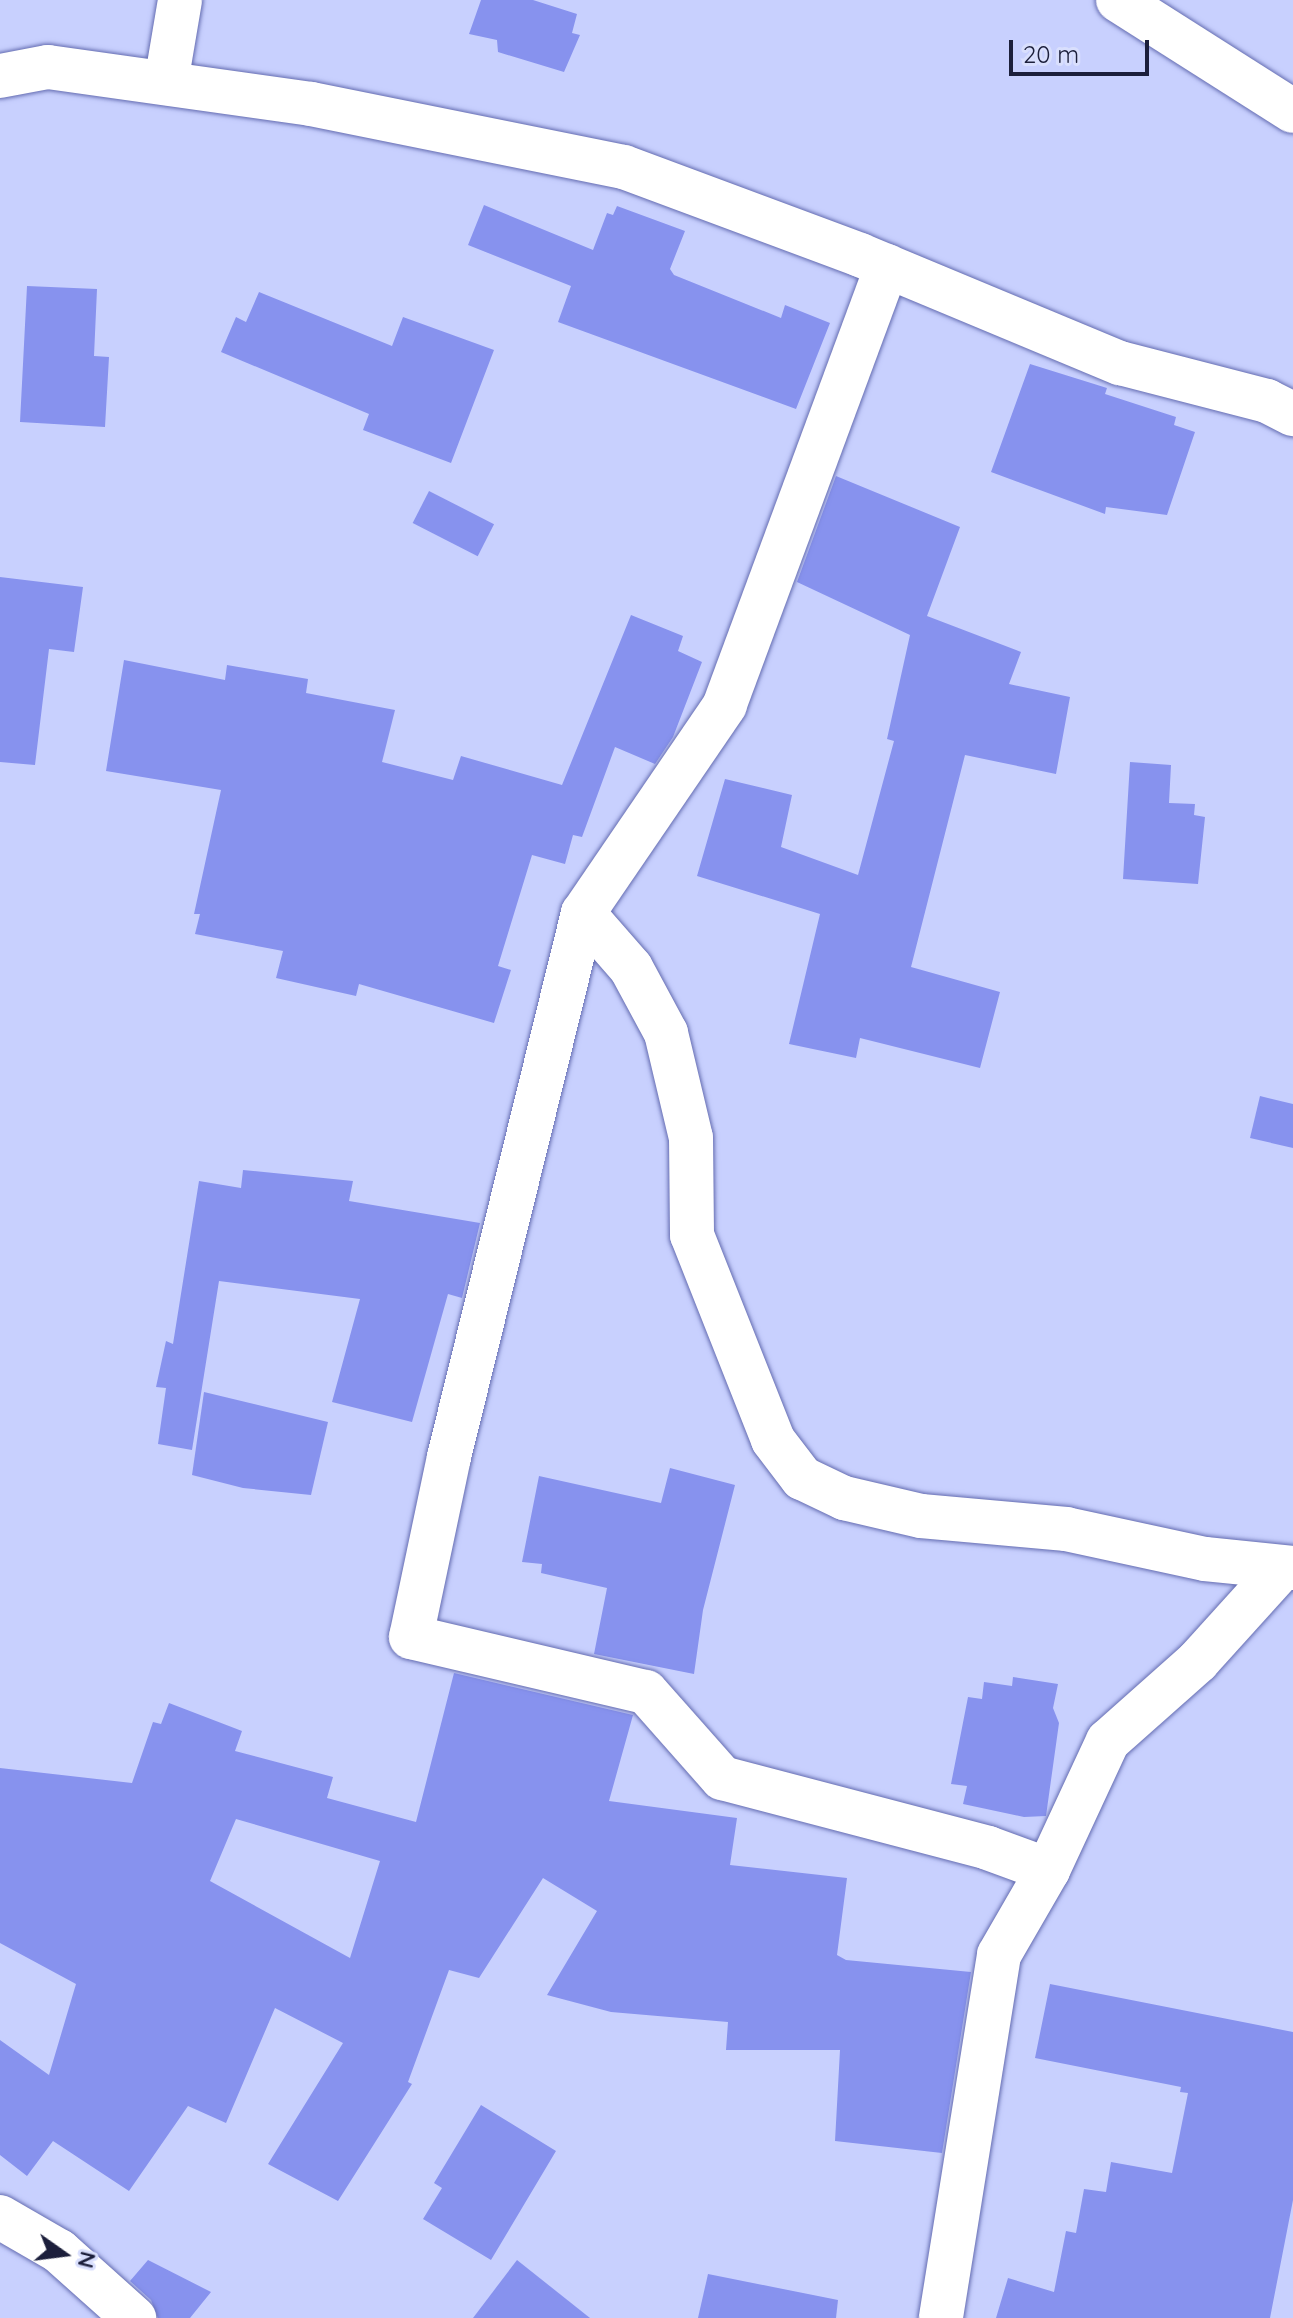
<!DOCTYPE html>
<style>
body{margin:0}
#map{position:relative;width:1293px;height:2318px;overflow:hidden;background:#c8d0fe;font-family:Quicksand,sans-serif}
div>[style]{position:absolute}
.building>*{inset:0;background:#8792ee;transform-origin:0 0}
.roads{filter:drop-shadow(0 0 2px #646cb1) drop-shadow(0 0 2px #646cb1)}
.street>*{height:44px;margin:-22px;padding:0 22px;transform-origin:22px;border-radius:22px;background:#fff}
span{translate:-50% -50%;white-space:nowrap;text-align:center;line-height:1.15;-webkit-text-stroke:6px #d9dffd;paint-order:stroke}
.north{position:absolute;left:24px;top:2214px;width:80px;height:80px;-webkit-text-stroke:6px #d9dffd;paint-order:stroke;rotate:104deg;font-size:22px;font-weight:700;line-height:32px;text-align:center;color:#1c1f3b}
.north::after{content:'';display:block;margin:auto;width:28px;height:36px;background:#1c1f3b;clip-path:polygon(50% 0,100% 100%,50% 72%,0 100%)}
.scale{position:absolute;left:1009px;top:40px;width:140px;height:36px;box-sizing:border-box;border:4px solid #1c1f3b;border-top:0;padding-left:10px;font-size:24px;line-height:28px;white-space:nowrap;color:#1c1f3b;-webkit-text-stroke:6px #d9dffd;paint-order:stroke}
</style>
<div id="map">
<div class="building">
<div style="clip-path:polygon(481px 0,533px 0,577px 14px,572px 33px,580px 35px,564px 72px,498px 52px,497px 40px,469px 34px)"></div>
<div style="clip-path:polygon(484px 205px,593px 250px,607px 213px,613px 215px,617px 206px,685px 231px,670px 269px,674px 275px,781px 318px,785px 305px,830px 323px,796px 409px,558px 322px,571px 286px,468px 245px)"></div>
<div style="clip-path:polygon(27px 286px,97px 289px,94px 356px,109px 357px,105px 427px,20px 422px)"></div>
<div style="clip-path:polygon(259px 292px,392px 346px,403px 317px,494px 350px,451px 463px,363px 430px,369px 414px,221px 352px,236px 317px,246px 322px)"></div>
<div style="clip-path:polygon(1030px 364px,1107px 388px,1105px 394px,1176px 417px,1174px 425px,1195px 432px,1167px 515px,1106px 507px,1105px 514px,991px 472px)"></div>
<div style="clip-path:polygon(836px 476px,960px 527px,927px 616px,1021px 652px,1009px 684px,1070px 697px,1056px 774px,965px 755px,911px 967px,1000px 992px,980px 1068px,860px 1038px,856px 1058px,789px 1044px,820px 914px,697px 876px,725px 779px,792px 795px,781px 847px,858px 875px,894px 741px,887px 739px,910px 635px,797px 582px)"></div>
<div style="left:429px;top:491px;width:73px;height:36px;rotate:27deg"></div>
<div style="clip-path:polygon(0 577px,83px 587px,74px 652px,49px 649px,35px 765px,0 762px)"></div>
<div style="clip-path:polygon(631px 615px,683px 636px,678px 651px,702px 662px,673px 737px,655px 764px,615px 747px,582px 837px,573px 835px,565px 864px,532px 855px,498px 966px,511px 970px,494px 1023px,359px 984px,356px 996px,276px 978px,283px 951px,195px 934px,200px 914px,194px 914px,221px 790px,106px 771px,124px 660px,225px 680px,227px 665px,308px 679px,306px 693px,395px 710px,382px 762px,453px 780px,461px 756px,562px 785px)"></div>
<div style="clip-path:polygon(1130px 762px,1171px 765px,1169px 803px,1195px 804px,1194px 815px,1205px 817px,1198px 884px,1123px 879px)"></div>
<div style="clip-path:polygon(1260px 1096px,1293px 1104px,1293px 1148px,1250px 1138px)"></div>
<div style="clip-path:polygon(243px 1170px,353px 1181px,349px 1201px,480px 1223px,462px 1298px,448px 1294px,412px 1422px,332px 1402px,360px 1299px,219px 1281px,192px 1450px,158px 1444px,166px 1388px,156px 1387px,166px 1341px,173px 1344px,199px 1181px,241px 1188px)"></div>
<div style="clip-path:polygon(204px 1392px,328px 1422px,311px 1495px,243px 1488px,192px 1475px)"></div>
<div style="clip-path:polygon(670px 1468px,735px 1485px,703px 1610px,694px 1674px,594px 1654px,607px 1588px,541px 1573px,542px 1564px,522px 1562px,539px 1476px,661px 1503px)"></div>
<div style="clip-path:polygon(evenodd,454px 1673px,633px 1715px,609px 1801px,737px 1818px,730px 1865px,847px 1878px,837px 1955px,846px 1960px,971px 1972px,942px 2153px,835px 2141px,840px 2050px,726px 2050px,728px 2022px,611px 2012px,547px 1995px,597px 1911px,543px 1878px,479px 1978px,449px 1970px,408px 2082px,412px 2084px,338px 2201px,268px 2164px,343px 2043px,275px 2008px,226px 2123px,188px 2106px,129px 2191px,53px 2141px,27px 2176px,0 2155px,0 2040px,49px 2075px,76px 1984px,0 1943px,0 1768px,132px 1783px,153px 1722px,161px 1724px,169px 1703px,242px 1731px,235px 1751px,333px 1777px,327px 1798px,416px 1822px,454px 1673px,236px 1819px,380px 1861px,350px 1958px,210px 1881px,236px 1819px)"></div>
<div style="clip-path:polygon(1013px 1677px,1058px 1684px,1053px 1708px,1059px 1723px,1046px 1816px,1024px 1817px,963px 1804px,967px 1786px,951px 1784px,968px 1697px,982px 1699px,984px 1682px,1012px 1686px)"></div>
<div style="clip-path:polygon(1050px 1984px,1293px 2032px,1293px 2200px,1270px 2318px,996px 2318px,1008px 2278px,1054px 2292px,1066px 2231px,1076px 2233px,1084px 2189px,1106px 2192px,1111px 2162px,1172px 2173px,1188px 2093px,1180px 2092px,1181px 2087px,1035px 2058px)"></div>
<div style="clip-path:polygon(481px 2105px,556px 2151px,491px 2260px,423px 2219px,442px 2188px,434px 2183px)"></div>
<div style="clip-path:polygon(148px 2260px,211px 2292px,190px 2318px,158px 2318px,151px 2300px,130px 2281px)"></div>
<div style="clip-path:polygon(517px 2260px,590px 2318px,473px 2318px)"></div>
<div style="clip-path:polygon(708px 2274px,838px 2300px,836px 2318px,698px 2318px)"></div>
</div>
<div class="roads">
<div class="street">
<div style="left:1118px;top:0;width:207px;rotate:32.4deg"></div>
<div style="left:0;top:76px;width:49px;rotate:-10.6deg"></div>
<div style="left:48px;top:67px;width:266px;rotate:8deg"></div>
<div style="left:311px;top:104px;width:319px;rotate:11.4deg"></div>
<div style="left:624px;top:167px;width:252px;rotate:20.4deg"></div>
<div style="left:860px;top:255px;width:282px;rotate:22.6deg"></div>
<div style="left:1120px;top:363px;width:152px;rotate:14.5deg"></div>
<div style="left:1267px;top:401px;width:29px;rotate:27deg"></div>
<div style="left:166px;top:83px;width:84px;rotate:-80.4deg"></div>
<div style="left:887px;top:266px;width:468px;rotate:110.3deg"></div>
<div style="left:725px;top:705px;width:252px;rotate:124.3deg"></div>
<div style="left:583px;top:913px;width:560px;rotate:103.84deg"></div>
<div style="left:449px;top:1457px;width:184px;rotate:101.9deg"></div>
<div style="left:411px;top:1637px;width:241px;rotate:13.2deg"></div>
<div style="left:646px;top:1692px;width:115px;rotate:48.5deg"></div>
<div style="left:722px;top:1778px;width:275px;rotate:14.7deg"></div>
<div style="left:988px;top:1848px;width:64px;rotate:20.1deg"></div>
<div style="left:1048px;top:1870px;width:98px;rotate:120deg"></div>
<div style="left:999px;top:1955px;width:368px;rotate:99.1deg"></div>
<div style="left:583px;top:913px;width:73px;rotate:48.9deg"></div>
<div style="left:631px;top:968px;width:74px;rotate:61.7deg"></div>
<div style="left:666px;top:1033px;width:108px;rotate:76.6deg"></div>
<div style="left:691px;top:1138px;width:97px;rotate:89.4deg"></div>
<div style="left:692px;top:1235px;width:220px;rotate:68.4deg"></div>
<div style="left:773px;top:1440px;width:48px;rotate:52.7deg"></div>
<div style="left:802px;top:1478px;width:47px;rotate:25.5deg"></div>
<div style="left:844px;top:1498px;width:79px;rotate:13.2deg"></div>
<div style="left:921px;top:1516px;width:146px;rotate:5.1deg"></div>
<div style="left:1066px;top:1529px;width:142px;rotate:12.2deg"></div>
<div style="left:1205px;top:1559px;width:88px;rotate:5.8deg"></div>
<div style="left:1048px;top:1870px;width:142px;rotate:-65.1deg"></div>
<div style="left:1108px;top:1741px;width:120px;rotate:-41.6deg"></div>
<div style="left:1198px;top:1661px;width:125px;rotate:-47.9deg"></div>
<div style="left:0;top:2217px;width:68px;rotate:30deg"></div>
<div style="left:59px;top:2251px;width:101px;rotate:41.8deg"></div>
</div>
</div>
<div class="north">N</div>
<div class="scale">20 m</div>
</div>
